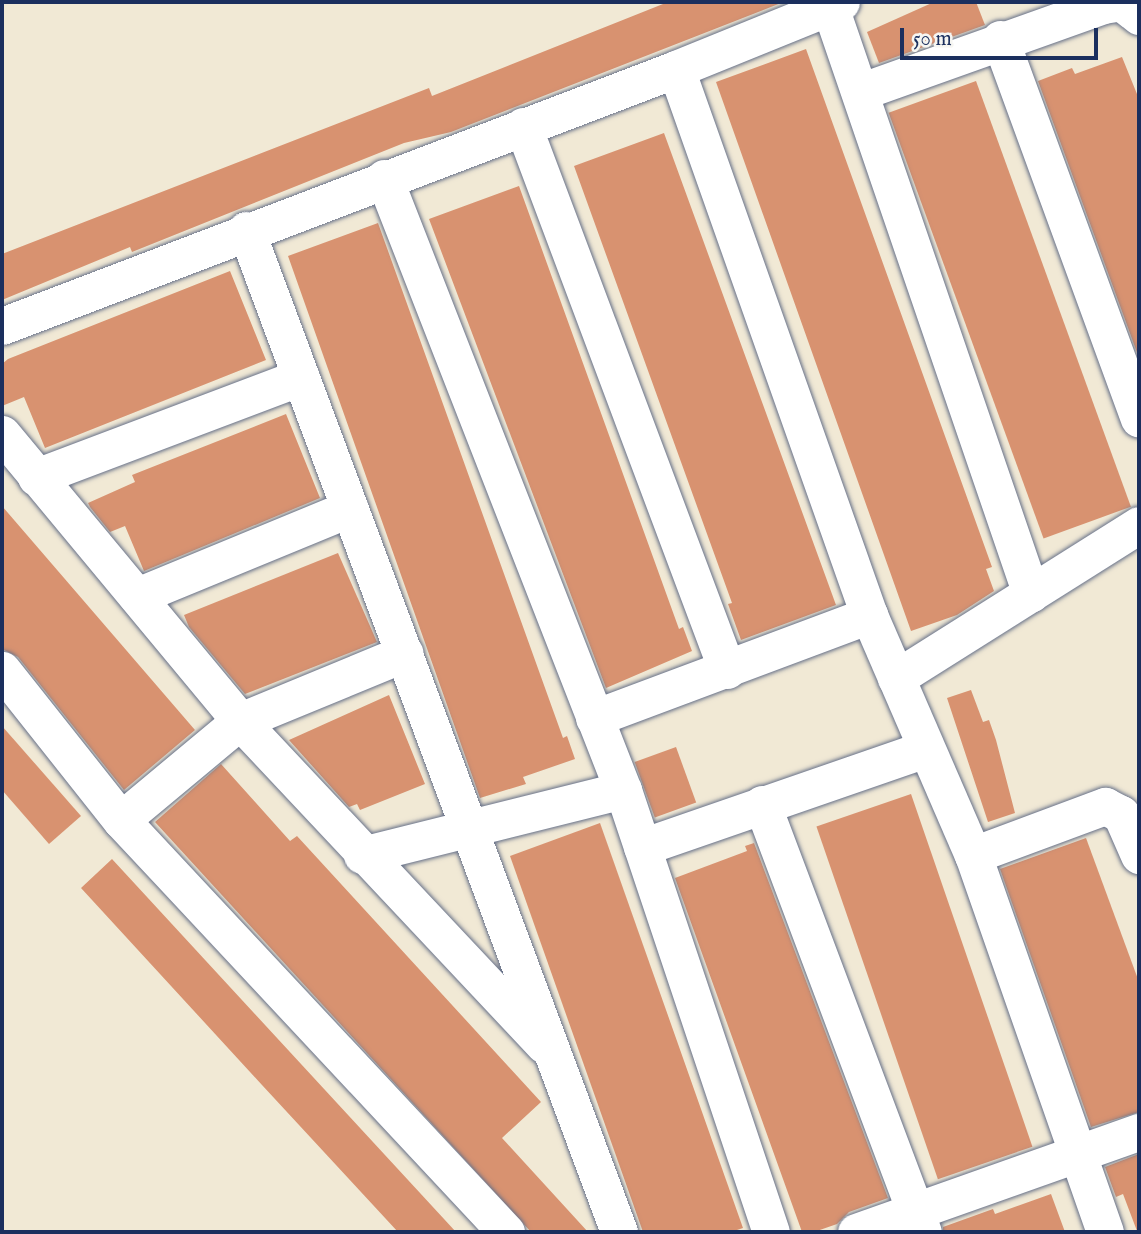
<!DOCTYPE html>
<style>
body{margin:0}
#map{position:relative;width:1141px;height:1234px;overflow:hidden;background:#f1e9d5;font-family:"IM FELL English",serif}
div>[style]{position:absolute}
.building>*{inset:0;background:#d89270;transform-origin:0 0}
.roads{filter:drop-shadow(0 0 2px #667088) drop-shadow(0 0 2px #667088)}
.minor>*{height:37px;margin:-18.5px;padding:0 18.5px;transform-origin:18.5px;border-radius:18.5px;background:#fff}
span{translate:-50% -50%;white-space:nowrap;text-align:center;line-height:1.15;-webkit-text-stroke:7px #f6f6f2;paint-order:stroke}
.frame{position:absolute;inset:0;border:4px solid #1b2f5e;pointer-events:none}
.scale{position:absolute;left:900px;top:28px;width:198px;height:32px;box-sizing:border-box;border:4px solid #1b2f5e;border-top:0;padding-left:9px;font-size:21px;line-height:24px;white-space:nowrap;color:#1b2f5e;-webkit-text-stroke:5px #f6f6f2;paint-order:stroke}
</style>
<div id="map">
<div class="building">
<div style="clip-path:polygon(668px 2px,781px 3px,451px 132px,404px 143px,132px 252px,130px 247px,2px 300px,2px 254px,429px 88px,432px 96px)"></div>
<div style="clip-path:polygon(934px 2px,976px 2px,985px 25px,879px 63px,867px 32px)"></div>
<div style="clip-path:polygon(806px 49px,992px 567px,986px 569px,994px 591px,957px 615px,911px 631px,716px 82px)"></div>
<div style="clip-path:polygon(1122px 57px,1139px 99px,1139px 358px,1038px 81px,1072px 68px,1075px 74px)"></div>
<div style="left:976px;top:81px;width:453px;height:93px;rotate:70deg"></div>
<div style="clip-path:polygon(664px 133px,836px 605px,741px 640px,728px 604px,732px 603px,574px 166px)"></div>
<div style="clip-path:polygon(519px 186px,679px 629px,683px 627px,692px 651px,606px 688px,429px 219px)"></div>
<div style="clip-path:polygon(378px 223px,563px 738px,567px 736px,575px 759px,523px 777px,526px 784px,480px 798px,288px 256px)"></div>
<div style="clip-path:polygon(230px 271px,266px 360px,45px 448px,24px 397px,2px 406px,2px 364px,8px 359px)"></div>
<div style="clip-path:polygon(286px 414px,320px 498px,144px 571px,125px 526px,110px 532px,90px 507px,88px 503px,135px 482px,132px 475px)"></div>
<div style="clip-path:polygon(2px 506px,195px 730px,124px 790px,18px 657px,2px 649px)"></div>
<div style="clip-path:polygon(338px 553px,377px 642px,245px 694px,189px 627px,184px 615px)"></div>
<div style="clip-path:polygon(971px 690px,983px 722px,989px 720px,996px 740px,1015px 813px,988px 822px,947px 698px)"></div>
<div style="clip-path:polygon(389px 695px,425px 784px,360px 810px,357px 804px,349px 807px,289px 740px)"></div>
<div style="clip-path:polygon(2px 726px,81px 816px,49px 844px,2px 790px)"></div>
<div style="left:676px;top:747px;width:59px;height:44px;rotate:70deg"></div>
<div style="clip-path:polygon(221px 764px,290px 841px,297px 836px,541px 1102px,502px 1138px,588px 1232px,531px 1232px,155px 822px)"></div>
<div style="left:911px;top:794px;width:373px;height:100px;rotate:71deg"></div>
<div style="clip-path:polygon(600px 823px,743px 1228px,731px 1232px,643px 1232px,510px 856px)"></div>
<div style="clip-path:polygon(1086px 838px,1139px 982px,1139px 1112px,1091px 1127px,1000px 869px)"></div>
<div style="clip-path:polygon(754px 843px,888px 1198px,849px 1212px,837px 1224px,814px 1232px,802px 1232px,675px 878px,747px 851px,745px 846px)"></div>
<div style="clip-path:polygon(112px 859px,206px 961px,456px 1232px,398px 1232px,262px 1085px,81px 888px)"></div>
<div style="clip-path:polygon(1139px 1154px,1139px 1231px,1137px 1231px,1123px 1194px,1116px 1197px,1105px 1167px)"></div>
<div style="clip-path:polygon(1051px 1194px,1065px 1232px,943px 1232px,943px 1227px,993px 1209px,995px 1214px)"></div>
</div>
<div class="roads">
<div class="minor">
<div style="left:830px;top:7px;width:620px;rotate:71.1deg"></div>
<div style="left:1000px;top:39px;width:404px;rotate:69.9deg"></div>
<div style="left:676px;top:69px;width:579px;rotate:70.53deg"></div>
<div style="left:869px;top:615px;width:262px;rotate:66.6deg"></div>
<div style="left:973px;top:855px;width:399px;rotate:70.7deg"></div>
<div style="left:862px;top:91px;width:256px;rotate:-19.6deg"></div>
<div style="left:1103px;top:5px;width:18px;rotate:-9deg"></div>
<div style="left:1121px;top:2px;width:23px;rotate:38deg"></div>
<div style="left:523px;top:126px;width:581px;rotate:69.44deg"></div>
<div style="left:384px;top:178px;width:657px;rotate:68.67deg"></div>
<div style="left:623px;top:790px;width:466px;rotate:71.5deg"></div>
<div style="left:246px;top:230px;width:1069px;rotate:69.58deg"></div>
<div style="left:2px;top:326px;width:721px;rotate:-20.87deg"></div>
<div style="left:676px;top:69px;width:178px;rotate:-22.1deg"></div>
<div style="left:2px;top:434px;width:373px;rotate:50.3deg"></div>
<div style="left:240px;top:721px;width:444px;rotate:46.8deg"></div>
<div style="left:36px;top:477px;width:283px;rotate:-20.7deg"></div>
<div style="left:137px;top:596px;width:230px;rotate:-22.4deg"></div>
<div style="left:2px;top:670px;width:191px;rotate:51.6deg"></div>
<div style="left:121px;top:820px;width:564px;rotate:46.94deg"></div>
<div style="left:896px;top:678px;width:287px;rotate:-32.2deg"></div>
<div style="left:594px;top:718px;width:294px;rotate:-20.5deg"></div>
<div style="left:762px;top:804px;width:457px;rotate:69.4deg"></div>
<div style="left:121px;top:820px;width:155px;rotate:-39.8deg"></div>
<div style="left:240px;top:721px;width:178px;rotate:-22.4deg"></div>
<div style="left:642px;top:847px;width:299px;rotate:-19.1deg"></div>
<div style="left:362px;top:855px;width:269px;rotate:-14deg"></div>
<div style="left:973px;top:855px;width:141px;rotate:-20.4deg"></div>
<div style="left:1105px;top:806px;width:18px;rotate:27deg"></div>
<div style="left:1121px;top:814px;width:45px;rotate:66.3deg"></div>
<div style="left:856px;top:1232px;width:300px;rotate:-19.5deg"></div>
</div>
</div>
<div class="frame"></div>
<div class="scale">50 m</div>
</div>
